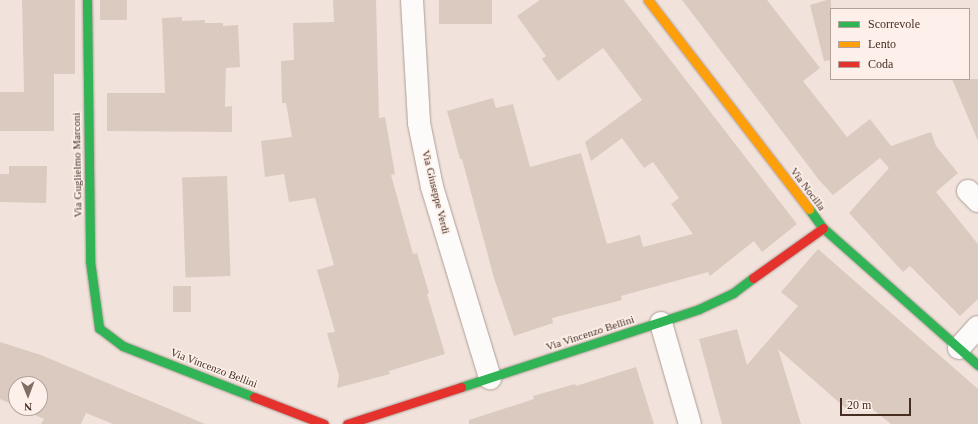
<!DOCTYPE html>
<style>
body{margin:0}
#map{position:relative;width:978px;height:424px;overflow:hidden;background:#f1e3dc;font-family:Georgia,serif}
div>[style]{position:absolute}
.building>*{inset:0;background:#dacabf;transform-origin:0 0}
.roads{filter:drop-shadow(0 0 1px #af9e96) drop-shadow(0 0 1px #af9e96)}
.street>*{height:22px;margin:-11px;padding:0 11px;transform-origin:11px;border-radius:11px;background:#fdfbfa}
.fast>*{height:9px;margin:-4.5px;padding:0 4.5px;transform-origin:4.5px;border-radius:4.5px;background:#30b455}
.slow>*{height:9px;margin:-4.5px;padding:0 4.5px;transform-origin:4.5px;border-radius:4.5px;background:#ff9f0a}
.jam>*{height:9px;margin:-4.5px;padding:0 4.5px;transform-origin:4.5px;border-radius:4.5px;background:#e5322d}
span{translate:-50% -50%;white-space:nowrap;text-align:center;line-height:1.15;-webkit-text-stroke:3px #fdf0ea;paint-order:stroke}
.street-label{font-size:11px;color:#462e23}
.legend{position:absolute;left:830px;top:8px;width:140px;height:72px;box-sizing:border-box;background:#fdf0ea;border:1px solid #b4a29a;margin:0;padding:5px 7px;list-style:none;font-size:12px;color:#462e23}
.legend li{display:flex;align-items:center;gap:8px;height:20px}
.legend b{width:20px;border:1px solid #b4a29a}
.north{position:absolute;left:8px;top:376px;width:40px;height:40px;box-sizing:border-box;background:#fdf0ea;border:1px solid #b4a29a;border-radius:50%;rotate:179deg;font-size:11px;font-weight:700;line-height:16px;text-align:center;color:#462e23}
.north::after{content:'';display:block;margin:auto;width:14px;height:18px;background:#826d64;clip-path:polygon(50% 0,100% 100%,50% 72%,0 100%)}
.scale{position:absolute;left:840px;top:398px;width:71px;height:18px;box-sizing:border-box;border:2px solid #462e23;border-top:0;padding-left:5px;font-size:12px;line-height:14px;white-space:nowrap;color:#462e23;-webkit-text-stroke:3px #fdf0ea;paint-order:stroke}
</style>
<div id="map">
<div class="building">
<div style="clip-path:polygon(22px 0,75px 0,75px 74px,54px 74px,54px 131px,0 131px,0 92px,24px 92px)"></div>
<div style="left:100px;top:0;width:27px;height:20px"></div>
<div style="clip-path:polygon(333px 0,376px 0,379px 118px,385px 117px,395px 174px,391px 175px,413px 254px,417px 253px,429px 293px,427px 294px,445px 354px,389px 371px,390px 374px,337px 388px,339px 376px,327px 333px,335px 332px,317px 270px,334px 265px,315px 198px,289px 202px,284px 174px,265px 177px,261px 141px,292px 137px,286px 103px,282px 103px,281px 61px,294px 60px,293px 23px,334px 22px)"></div>
<div style="left:439px;top:0;width:53px;height:24px"></div>
<div style="clip-path:polygon(540px 0,624px 0,797px 224px,762px 252px,754px 241px,710px 276px,708px 272px,621px 296px,622px 300px,552px 318px,553px 323px,514px 336px,494px 278px,462px 159px,460px 159px,447px 111px,493px 98px,496px 108px,513px 104px,530px 167px,581px 153px,607px 244px,640px 235px,643px 247px,693px 234px,671px 204px,679px 198px,653px 162px,644px 168px,622px 138px,591px 161px,585px 142px,642px 100px,603px 48px,558px 81px,542px 59px,546px 56px,517px 16px)"></div>
<div style="clip-path:polygon(682px 0,767px 0,820px 68px,803px 81px,847px 137px,870px 119px,891px 146px,931px 132px,936px 146px,958px 173px,936px 192px,978px 244px,978px 299px,960px 316px,910px 266px,903px 272px,849px 213px,889px 168px,880px 158px,833px 195px,819px 180px)"></div>
<div style="clip-path:polygon(827px 0,831px 0,831px 60px,824px 61px,810px 5px)"></div>
<div style="clip-path:polygon(182px 17px,182px 21px,205px 20px,205px 23px,223px 23px,223px 26px,238px 25px,240px 67px,226px 68px,225px 107px,232px 106px,232px 132px,107px 131px,107px 93px,165px 93px,162px 18px)"></div>
<div style="clip-path:polygon(952px 79px,978px 79px,978px 141px)"></div>
<div style="clip-path:polygon(9px 166px,47px 166px,46px 203px,0 202px,0 174px,9px 174px)"></div>
<div style="left:227px;top:176px;width:100px;height:45px;rotate:88deg"></div>
<div style="clip-path:polygon(818px 249px,978px 389px,978px 424px,891px 424px,861px 400px,850px 412px,778px 349px,801px 424px,722px 424px,699px 339px,737px 329px,747px 365px,798px 306px,781px 292px)"></div>
<div style="left:173px;top:286px;width:18px;height:26px"></div>
<div style="clip-path:polygon(0 342px,41px 355px,205px 424px,113px 424px,86px 413px,81px 424px,41px 424px,44px 419px,20px 408px,40px 408px,40px 384px,16px 384px,16px 406px,0 399px)"></div>
<div style="clip-path:polygon(636px 367px,654px 424px,469px 424px,469px 420px,534px 399px,533px 396px,575px 384px,576px 386px)"></div>
</div>
<div class="roads">
<div class="street">
<div style="left:412px;top:0;width:123px;rotate:86.7deg"></div>
<div style="left:419px;top:123px;width:65px;rotate:78.5deg"></div>
<div style="left:432px;top:187px;width:200px;rotate:73.1deg"></div>
<div style="left:968px;top:191px;width:14px;rotate:45deg"></div>
<div style="left:661px;top:323px;width:105px;rotate:74deg"></div>
<div style="left:959px;top:348px;width:28px;rotate:-48deg"></div>
</div>
<div class="fast">
<div style="left:87px;top:0;width:261px;rotate:89.3deg"></div>
<div style="left:90px;top:261px;width:68px;rotate:82.3deg"></div>
<div style="left:99px;top:328px;width:30px;rotate:37deg"></div>
<div style="left:123px;top:346px;width:141px;rotate:21.3deg"></div>
<div style="left:809px;top:209px;width:24px;rotate:54deg"></div>
<div style="left:823px;top:228px;width:207px;rotate:41.5deg"></div>
<div style="left:461px;top:387px;width:250px;rotate:-18.1deg"></div>
<div style="left:699px;top:309px;width:38px;rotate:-25deg"></div>
<div style="left:733px;top:293px;width:25px;rotate:-37deg"></div>
</div>
<div class="slow">
<div style="left:648px;top:0;width:264px;rotate:52.4deg"></div>
</div>
<div class="jam">
<div style="left:753px;top:278px;width:86px;rotate:-35.5deg"></div>
<div style="left:254px;top:397px;width:75px;rotate:21.1deg"></div>
<div style="left:347px;top:424px;width:120px;rotate:-18deg"></div>
</div>
</div>
<div class="street-label">
<span style="left:77px;top:165px;rotate:-91deg">Via Guglielmo Marconi</span>
<span style="left:808px;top:189px;rotate:53deg">Via Nocilla</span>
<span style="left:436px;top:192px;rotate:76deg">Via Giuseppe Verdi</span>
<span style="left:590px;top:333px;rotate:-18deg">Via Vincenzo Bellini</span>
<span style="left:214px;top:368px;rotate:21deg">Via Vincenzo Bellini</span>
</div>
<ul class="legend">
<li><b style="height:5px;background:#30b455"></b>Scorrevole</li>
<li><b style="height:5px;background:#ff9f0a"></b>Lento</li>
<li><b style="height:5px;background:#e5322d"></b>Coda</li>
</ul>
<div class="north">N</div>
<div class="scale">20 m</div>
</div>
